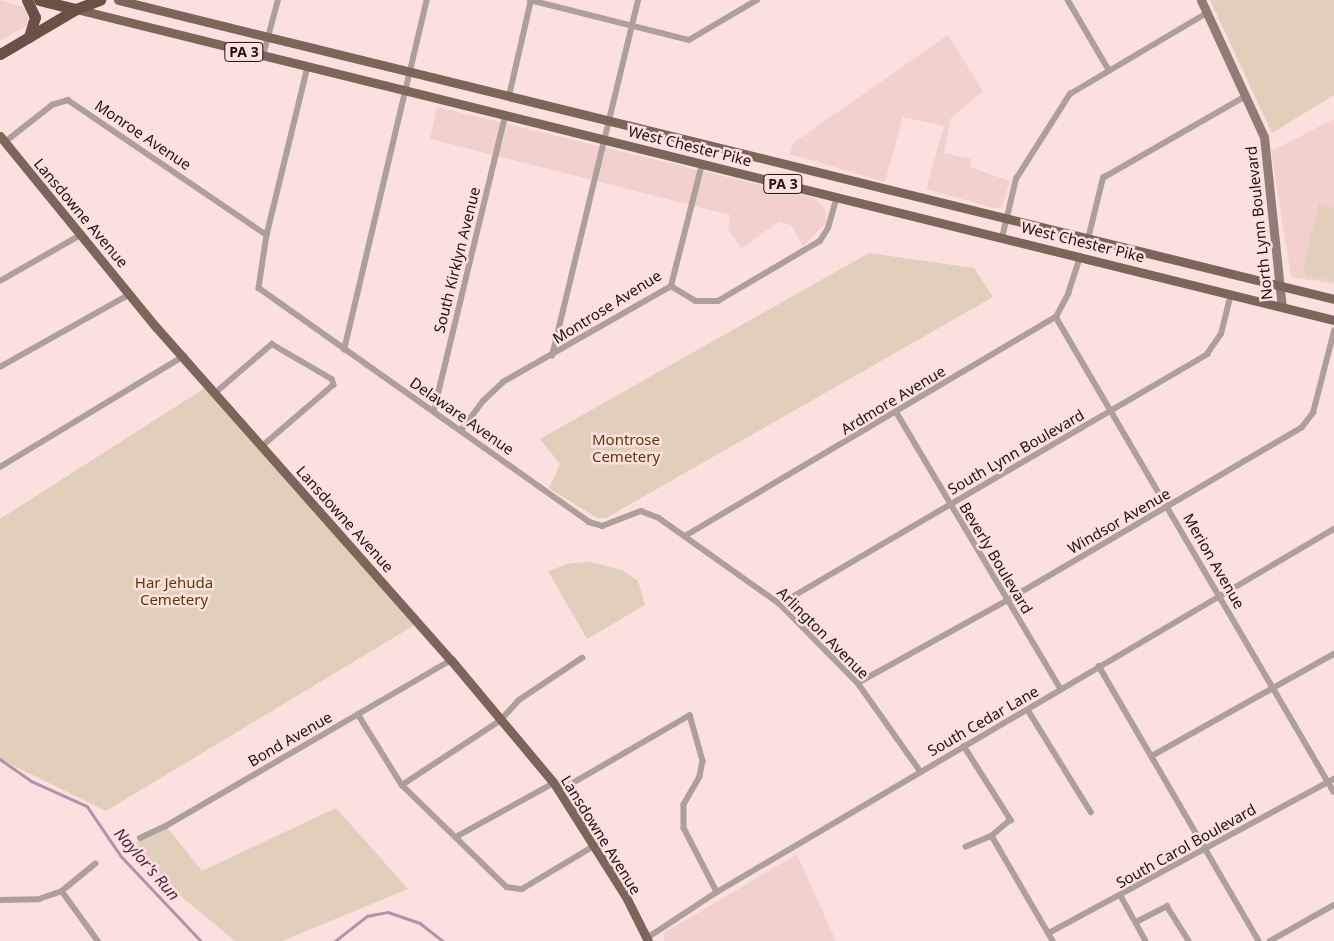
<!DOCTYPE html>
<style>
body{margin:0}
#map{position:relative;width:1334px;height:941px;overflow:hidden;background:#fce0df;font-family:"Noto Sans",sans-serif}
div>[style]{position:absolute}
.built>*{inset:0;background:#f2d0ce}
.green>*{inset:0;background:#e1cebb}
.stream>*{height:2.5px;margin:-1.25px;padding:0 1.25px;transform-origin:1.25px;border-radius:1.25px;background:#b392a9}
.street>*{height:5.5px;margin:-2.75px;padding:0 2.75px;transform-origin:2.75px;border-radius:2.75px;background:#ada09b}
.secondary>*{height:9px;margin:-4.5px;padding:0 4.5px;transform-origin:4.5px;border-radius:4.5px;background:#917d76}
.primary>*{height:9px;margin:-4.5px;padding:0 4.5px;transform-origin:4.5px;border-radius:4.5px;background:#7c655b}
.highway>*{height:11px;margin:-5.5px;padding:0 5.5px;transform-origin:5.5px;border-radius:5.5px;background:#6a5045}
span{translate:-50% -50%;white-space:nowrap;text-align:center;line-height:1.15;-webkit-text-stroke:5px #fce0df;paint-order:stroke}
.shield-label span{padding:1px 4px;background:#fce0df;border:1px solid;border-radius:4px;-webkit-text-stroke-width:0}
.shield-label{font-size:14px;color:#1e1212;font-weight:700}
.street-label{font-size:15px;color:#1e1212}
.park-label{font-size:15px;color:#5f3905}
.water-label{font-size:16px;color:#4f2345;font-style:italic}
</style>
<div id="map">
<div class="built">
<div style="clip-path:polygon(0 0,24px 7px,29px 20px,28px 25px,0 41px)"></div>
<div style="clip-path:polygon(948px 35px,983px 91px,951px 118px,944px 153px,971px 159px,970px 167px,1010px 181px,1002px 207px,994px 208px,926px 189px,944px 126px,903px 117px,885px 182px,790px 154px,793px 143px)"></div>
<div style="clip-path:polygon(437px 107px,814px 198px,825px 209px,826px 223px,803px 246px,791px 225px,779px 222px,742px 248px,728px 230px,730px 215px,430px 139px)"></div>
<div style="clip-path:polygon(1334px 119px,1334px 284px,1291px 277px,1271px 151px)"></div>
<div style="clip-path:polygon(797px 854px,836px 941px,664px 941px,664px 933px)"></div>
</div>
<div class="green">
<div style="clip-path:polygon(1210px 0,1334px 0,1334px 95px,1272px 133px)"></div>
<div style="clip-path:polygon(1319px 203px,1334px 208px,1334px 281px,1307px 276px,1303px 267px)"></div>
<div style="clip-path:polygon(869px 253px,974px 268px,993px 297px,606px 518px,597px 518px,549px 488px,560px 464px,540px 439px)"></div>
<div style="clip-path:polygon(208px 386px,418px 623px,106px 811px,0 759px,0 519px)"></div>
<div style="clip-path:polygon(590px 562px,622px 570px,638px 581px,645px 605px,587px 639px,548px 571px,571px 563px)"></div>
<div style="clip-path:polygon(336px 808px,408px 889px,282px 941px,235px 941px,129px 853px,140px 838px,166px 826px,202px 871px)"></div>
</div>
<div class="stream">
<div style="left:0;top:759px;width:38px;rotate:35deg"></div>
<div style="left:31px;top:781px;width:61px;rotate:24.1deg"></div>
<div style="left:87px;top:806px;width:60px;rotate:55.8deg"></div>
<div style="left:121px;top:856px;width:117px;rotate:46.7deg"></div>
<div style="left:335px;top:941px;width:41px;rotate:-38deg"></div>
<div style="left:367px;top:916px;width:21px;rotate:-11deg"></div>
<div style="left:388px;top:912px;width:34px;rotate:19deg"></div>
<div style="left:420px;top:923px;width:29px;rotate:38deg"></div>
</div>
<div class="street">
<div style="left:530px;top:0;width:164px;rotate:14.1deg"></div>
<div style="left:689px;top:40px;width:79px;rotate:-30.5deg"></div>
<div style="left:1068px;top:0;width:81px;rotate:59.6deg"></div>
<div style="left:263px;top:56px;width:58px;rotate:-75deg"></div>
<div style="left:308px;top:67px;width:173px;rotate:103.7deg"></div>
<div style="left:267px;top:235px;width:54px;rotate:98.6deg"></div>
<div style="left:259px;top:288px;width:405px;rotate:35.3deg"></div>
<div style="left:589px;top:522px;width:14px;rotate:17deg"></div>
<div style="left:602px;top:526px;width:42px;rotate:-21deg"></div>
<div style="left:641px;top:511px;width:19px;rotate:21deg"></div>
<div style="left:659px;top:518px;width:148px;rotate:35.4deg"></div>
<div style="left:780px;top:604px;width:111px;rotate:45.4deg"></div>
<div style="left:858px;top:683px;width:109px;rotate:54.7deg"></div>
<div style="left:509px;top:96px;width:98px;rotate:-77.1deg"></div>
<div style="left:5px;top:142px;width:60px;rotate:-38.2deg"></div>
<div style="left:52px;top:105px;width:17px;rotate:-17deg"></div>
<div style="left:68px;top:100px;width:240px;rotate:34.2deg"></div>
<div style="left:1002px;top:238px;width:61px;rotate:-76.7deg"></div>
<div style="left:1016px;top:179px;width:101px;rotate:-57.6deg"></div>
<div style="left:1070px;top:94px;width:159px;rotate:-30.6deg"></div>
<div style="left:1088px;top:239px;width:63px;rotate:-76.2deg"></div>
<div style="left:1103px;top:178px;width:165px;rotate:-29.8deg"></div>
<div style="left:0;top:281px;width:91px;rotate:-29.7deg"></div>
<div style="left:671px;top:286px;width:29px;rotate:31deg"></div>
<div style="left:696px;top:301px;width:22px"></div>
<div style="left:718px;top:301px;width:118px;rotate:-30.5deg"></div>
<div style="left:820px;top:241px;width:15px;rotate:-58deg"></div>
<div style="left:828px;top:228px;width:32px;rotate:-74deg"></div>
<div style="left:1056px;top:317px;width:550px;rotate:59.66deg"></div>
<div style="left:344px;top:350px;width:360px;rotate:-76.7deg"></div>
<div style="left:552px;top:356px;width:366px;rotate:-76.4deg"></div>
<div style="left:0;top:367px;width:149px;rotate:-29.3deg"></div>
<div style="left:215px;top:393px;width:75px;rotate:-40.7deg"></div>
<div style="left:272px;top:344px;width:69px;rotate:30.3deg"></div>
<div style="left:332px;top:379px;width:6px;rotate:72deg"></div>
<div style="left:334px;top:385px;width:95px;rotate:139.3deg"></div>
<div style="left:434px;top:410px;width:302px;rotate:-76.4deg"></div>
<div style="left:897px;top:413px;width:321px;rotate:59.3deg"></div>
<div style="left:462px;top:429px;width:36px;rotate:-53deg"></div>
<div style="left:484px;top:400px;width:26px;rotate:-43deg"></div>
<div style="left:503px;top:382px;width:193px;rotate:-29.7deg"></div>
<div style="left:671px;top:286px;width:126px;rotate:-75.7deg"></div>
<div style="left:0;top:467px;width:215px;rotate:-31.1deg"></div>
<div style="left:685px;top:536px;width:431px;rotate:-30.6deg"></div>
<div style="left:1056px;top:317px;width:26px;rotate:-62deg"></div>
<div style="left:1068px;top:294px;width:39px;rotate:-72deg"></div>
<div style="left:780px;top:604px;width:495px;rotate:-30.3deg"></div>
<div style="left:1207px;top:354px;width:24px;rotate:-55deg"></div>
<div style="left:1221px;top:334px;width:41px;rotate:-76deg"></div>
<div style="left:1099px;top:666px;width:318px;rotate:59.8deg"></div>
<div style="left:858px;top:683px;width:169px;rotate:-29deg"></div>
<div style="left:1006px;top:601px;width:343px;rotate:-30.4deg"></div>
<div style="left:1302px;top:427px;width:18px;rotate:-52deg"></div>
<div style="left:1313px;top:413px;width:85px;rotate:-75.6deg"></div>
<div style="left:1028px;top:710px;width:120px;rotate:58.3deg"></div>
<div style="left:358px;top:714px;width:84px;rotate:58.2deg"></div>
<div style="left:402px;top:785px;width:146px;rotate:44.2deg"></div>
<div style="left:507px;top:887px;width:15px;rotate:8deg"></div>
<div style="left:522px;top:889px;width:84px;rotate:-30.8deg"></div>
<div style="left:964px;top:746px;width:88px;rotate:57.6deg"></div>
<div style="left:1011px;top:820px;width:25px;rotate:140deg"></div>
<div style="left:992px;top:836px;width:28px;rotate:157deg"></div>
<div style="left:1152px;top:756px;width:209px;rotate:-29.3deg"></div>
<div style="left:402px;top:785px;width:118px;rotate:-33.3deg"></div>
<div style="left:501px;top:720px;width:27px;rotate:-48deg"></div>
<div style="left:519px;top:700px;width:76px;rotate:-33.7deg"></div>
<div style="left:559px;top:791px;width:151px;rotate:-30.1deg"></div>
<div style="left:690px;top:715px;width:48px;rotate:74.2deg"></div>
<div style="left:703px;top:761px;width:16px;rotate:101deg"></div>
<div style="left:700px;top:777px;width:32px;rotate:120deg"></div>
<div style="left:684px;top:805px;width:23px;rotate:90deg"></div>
<div style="left:684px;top:828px;width:72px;rotate:62.7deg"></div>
<div style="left:992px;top:836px;width:121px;rotate:59.8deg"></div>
<div style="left:456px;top:837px;width:112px;rotate:-28.9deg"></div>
<div style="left:140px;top:838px;width:29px;rotate:-25deg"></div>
<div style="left:166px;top:826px;width:330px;rotate:-30.2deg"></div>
<div style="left:62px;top:891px;width:62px;rotate:54.2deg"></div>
<div style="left:1121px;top:896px;width:51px;rotate:60.9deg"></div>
<div style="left:0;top:900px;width:39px;rotate:-1deg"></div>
<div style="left:39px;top:899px;width:24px;rotate:-19deg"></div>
<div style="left:62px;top:891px;width:43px;rotate:-39.3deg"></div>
<div style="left:1136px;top:922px;width:35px;rotate:-27deg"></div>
<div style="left:1167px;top:906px;width:41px;rotate:57.8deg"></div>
<div style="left:1049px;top:933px;width:324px;rotate:-28.4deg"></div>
<div style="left:647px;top:938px;width:84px;rotate:-33.3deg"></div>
<div style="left:717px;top:892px;width:716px;rotate:-30.47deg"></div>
<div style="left:1270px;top:941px;width:73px;rotate:-29.4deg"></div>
</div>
<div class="secondary">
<div style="left:1201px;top:0;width:151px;rotate:65.3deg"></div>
<div style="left:1264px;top:137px;width:171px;rotate:84deg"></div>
</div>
<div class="primary">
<div style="left:118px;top:0;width:1252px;rotate:13.81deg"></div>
<div style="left:76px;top:9px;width:1296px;rotate:13.89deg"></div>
<div style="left:0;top:136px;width:247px;rotate:50.8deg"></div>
<div style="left:156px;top:327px;width:445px;rotate:48.5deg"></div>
<div style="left:451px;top:660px;width:160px;rotate:50.1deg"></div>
<div style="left:554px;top:783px;width:135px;rotate:57.7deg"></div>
<div style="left:626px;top:897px;width:49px;rotate:63.4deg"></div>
</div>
<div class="highway">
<div style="left:27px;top:0;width:19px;rotate:65deg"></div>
<div style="left:35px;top:17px;width:21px;rotate:107deg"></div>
<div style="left:39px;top:0;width:38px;rotate:14deg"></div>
<div style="left:0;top:54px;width:88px;rotate:-30.6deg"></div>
<div style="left:76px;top:9px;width:26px;rotate:-21deg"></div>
</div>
<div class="shield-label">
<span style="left:244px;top:52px">PA 3</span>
<span style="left:783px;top:184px">PA 3</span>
</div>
<div class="street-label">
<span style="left:143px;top:135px;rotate:34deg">Monroe Avenue</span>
<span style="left:690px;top:146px;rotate:14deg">West Chester Pike</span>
<span style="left:81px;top:213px;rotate:50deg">Lansdowne Avenue</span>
<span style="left:1259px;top:223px;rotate:-96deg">North Lynn Boulevard</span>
<span style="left:1083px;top:242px;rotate:14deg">West Chester Pike</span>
<span style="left:457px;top:260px;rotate:-76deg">South Kirklyn Avenue</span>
<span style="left:607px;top:307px;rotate:-32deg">Montrose Avenue</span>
<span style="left:893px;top:400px;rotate:-31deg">Ardmore Avenue</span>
<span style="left:462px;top:416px;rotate:35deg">Delaware Avenue</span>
<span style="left:1016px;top:452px;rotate:-30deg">South Lynn Boulevard</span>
<span style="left:345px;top:519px;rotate:48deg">Lansdowne Avenue</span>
<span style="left:1119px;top:521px;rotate:-30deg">Windsor Avenue</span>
<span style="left:996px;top:558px;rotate:59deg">Beverly Boulevard</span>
<span style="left:1214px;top:561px;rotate:60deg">Merion Avenue</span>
<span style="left:823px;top:633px;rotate:45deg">Arlington Avenue</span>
<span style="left:983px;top:721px;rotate:-30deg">South Cedar Lane</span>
<span style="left:290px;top:739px;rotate:-30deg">Bond Avenue</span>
<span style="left:601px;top:835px;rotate:58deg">Lansdowne Avenue</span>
<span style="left:1186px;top:846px;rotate:-29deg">South Carol Boulevard</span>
</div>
<div class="park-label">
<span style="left:626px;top:448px">Montrose<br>Cemetery</span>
<span style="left:174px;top:591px">Har Jehuda<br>Cemetery</span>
</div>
<div class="water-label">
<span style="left:147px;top:864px;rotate:49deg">Naylor's Run</span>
</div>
</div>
